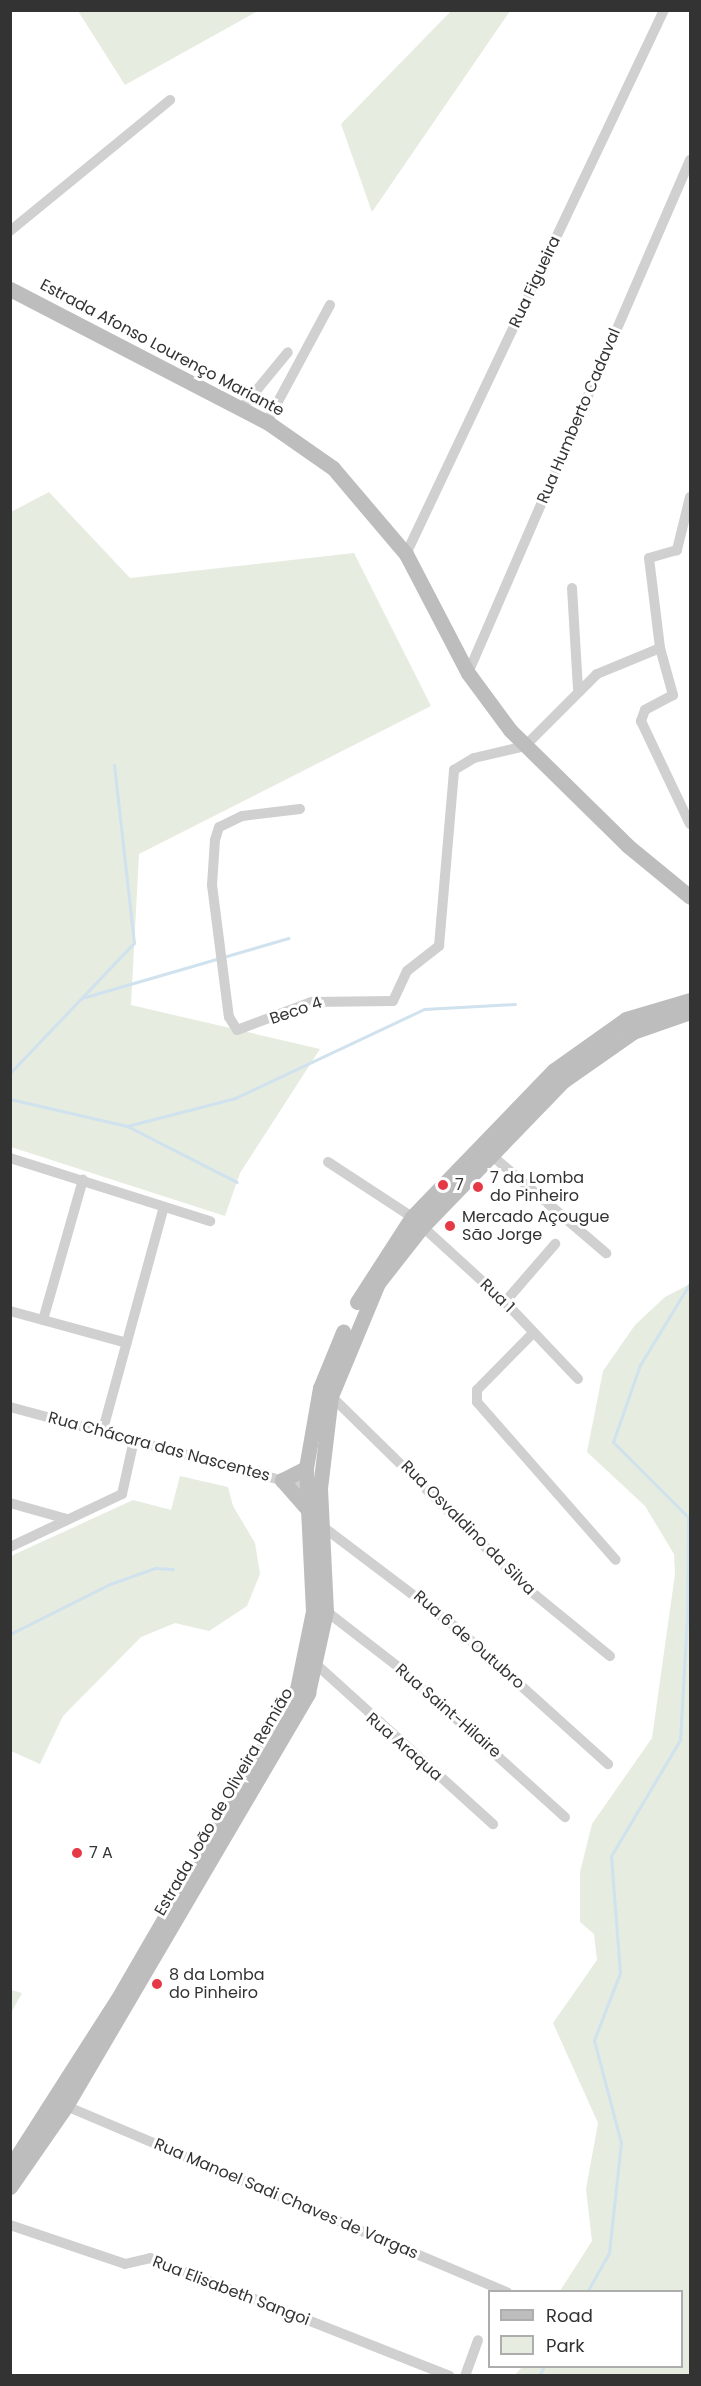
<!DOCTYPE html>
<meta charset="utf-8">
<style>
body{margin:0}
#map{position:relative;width:701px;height:2386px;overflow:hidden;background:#fff;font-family:Poppins,sans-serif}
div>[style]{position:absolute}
.green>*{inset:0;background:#e6ecdf}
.stream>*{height:3px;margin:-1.5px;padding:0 1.5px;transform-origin:1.5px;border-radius:1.5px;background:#cfe2ee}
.street>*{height:10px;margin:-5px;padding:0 5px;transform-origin:5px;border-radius:5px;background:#d0d0d0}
.secondary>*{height:15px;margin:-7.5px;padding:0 7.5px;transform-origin:7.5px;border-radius:7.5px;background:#bdbdbd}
.dots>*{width:16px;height:16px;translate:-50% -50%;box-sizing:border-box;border:3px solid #fff;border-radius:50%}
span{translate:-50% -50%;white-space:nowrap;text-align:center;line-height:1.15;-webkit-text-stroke:6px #fff;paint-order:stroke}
.street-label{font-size:16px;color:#333}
.poi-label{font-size:16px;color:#333}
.left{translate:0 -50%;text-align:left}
.frame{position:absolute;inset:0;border:12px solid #333;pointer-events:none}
.legend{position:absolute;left:488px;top:2290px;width:195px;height:78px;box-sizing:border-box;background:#fff;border:2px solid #adadad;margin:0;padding:8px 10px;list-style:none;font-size:18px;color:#333}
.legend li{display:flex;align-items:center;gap:12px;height:30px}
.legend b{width:30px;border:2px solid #adadad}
</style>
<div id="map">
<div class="green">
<div style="clip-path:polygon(452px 10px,510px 11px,372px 212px,341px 124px)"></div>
<div style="clip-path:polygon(78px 11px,258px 11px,125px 85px)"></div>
<div style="clip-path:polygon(49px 492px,130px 578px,354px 553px,431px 706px,139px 854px,131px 1005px,320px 1049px,240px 1173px,225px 1216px,11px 1147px,11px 512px)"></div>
<div style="clip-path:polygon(690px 1284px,690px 2375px,515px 2375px,522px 2367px,682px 2366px,682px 2292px,560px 2291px,592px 2241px,586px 2189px,598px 2123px,553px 2023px,597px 1960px,594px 1934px,580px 1922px,580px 1872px,592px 1824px,652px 1738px,675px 1574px,674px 1554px,645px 1506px,587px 1452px,603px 1371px,635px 1325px,665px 1297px)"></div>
<div style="clip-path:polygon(180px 1476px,228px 1487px,233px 1506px,255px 1543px,260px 1574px,247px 1606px,209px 1631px,175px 1623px,141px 1637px,63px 1716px,40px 1764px,11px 1751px,11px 1556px,133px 1500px,171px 1510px)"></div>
<div style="clip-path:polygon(11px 1990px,22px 1993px,11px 2013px,10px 1990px)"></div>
</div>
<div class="stream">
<div style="left:82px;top:998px;width:215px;rotate:-16.2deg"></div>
<div style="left:10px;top:1073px;width:180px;rotate:-46.4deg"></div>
<div style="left:134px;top:943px;width:179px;rotate:-96.4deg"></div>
<div style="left:10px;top:1099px;width:120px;rotate:13deg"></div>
<div style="left:127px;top:1126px;width:123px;rotate:27deg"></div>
<div style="left:127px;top:1126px;width:112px;rotate:-14.5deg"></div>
<div style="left:235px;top:1098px;width:209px;rotate:-25.2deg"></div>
<div style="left:424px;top:1009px;width:91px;rotate:-3.1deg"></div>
<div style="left:10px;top:1634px;width:112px;rotate:-26.6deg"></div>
<div style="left:110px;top:1584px;width:48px;rotate:-19.6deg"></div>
<div style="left:155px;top:1568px;width:18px;rotate:3deg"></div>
<div style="left:587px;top:2292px;width:45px;rotate:-60.6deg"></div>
<div style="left:609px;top:2253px;width:111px;rotate:-83.8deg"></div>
<div style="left:621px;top:2143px;width:106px;rotate:-104.7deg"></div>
<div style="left:594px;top:2040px;width:72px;rotate:-68.8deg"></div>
<div style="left:620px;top:1973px;width:117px;rotate:-94.4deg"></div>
<div style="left:611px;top:1856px;width:135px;rotate:-59.3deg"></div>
<div style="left:680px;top:1740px;width:120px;rotate:-86.7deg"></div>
<div style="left:687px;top:1620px;width:103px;rotate:-89.4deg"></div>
<div style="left:688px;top:1517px;width:106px;rotate:-135deg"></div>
<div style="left:613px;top:1442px;width:82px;rotate:-70.7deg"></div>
<div style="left:640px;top:1365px;width:96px;rotate:-58.6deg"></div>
<div style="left:539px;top:2376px;width:11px;rotate:-63deg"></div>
</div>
<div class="street">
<div style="left:10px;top:231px;width:207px;rotate:-39.3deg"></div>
<div style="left:242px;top:408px;width:72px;rotate:-50.6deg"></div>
<div style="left:267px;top:422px;width:133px;rotate:-61.7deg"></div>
<div style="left:690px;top:497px;width:55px;rotate:103.8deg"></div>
<div style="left:677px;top:550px;width:29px;rotate:164deg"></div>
<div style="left:649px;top:558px;width:91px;rotate:83deg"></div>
<div style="left:660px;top:648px;width:49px;rotate:74.5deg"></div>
<div style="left:673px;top:695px;width:32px;rotate:152deg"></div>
<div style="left:645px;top:710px;width:12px;rotate:110deg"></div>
<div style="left:641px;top:721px;width:114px;rotate:64.6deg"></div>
<div style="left:406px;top:554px;width:602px;rotate:-64.63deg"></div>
<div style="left:572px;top:588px;width:101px;rotate:86.6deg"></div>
<div style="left:468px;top:673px;width:559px;rotate:-66.6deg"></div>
<div style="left:300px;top:809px;width:58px;rotate:173.1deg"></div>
<div style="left:242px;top:816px;width:25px;rotate:154deg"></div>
<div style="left:219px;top:827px;width:14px;rotate:107deg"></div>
<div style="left:215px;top:840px;width:45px;rotate:93.8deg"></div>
<div style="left:212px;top:885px;width:133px;rotate:82.7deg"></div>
<div style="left:229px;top:1017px;width:15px;rotate:58deg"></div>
<div style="left:237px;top:1030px;width:79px;rotate:-20.7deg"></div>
<div style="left:311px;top:1002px;width:82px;rotate:-0.7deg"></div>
<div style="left:393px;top:1001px;width:33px;rotate:-65deg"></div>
<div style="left:407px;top:971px;width:41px;rotate:-38deg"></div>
<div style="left:439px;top:946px;width:177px;rotate:-85.1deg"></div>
<div style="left:454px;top:770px;width:23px;rotate:-31deg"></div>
<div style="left:474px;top:758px;width:52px;rotate:-13.2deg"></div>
<div style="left:525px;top:746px;width:102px;rotate:-45deg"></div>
<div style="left:597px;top:674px;width:68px;rotate:-22.4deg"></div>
<div style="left:490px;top:1154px;width:153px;rotate:40.5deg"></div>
<div style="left:10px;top:1158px;width:210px;rotate:17.5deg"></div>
<div style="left:328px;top:1162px;width:100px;rotate:33.2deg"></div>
<div style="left:412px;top:1217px;width:126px;rotate:42.4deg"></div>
<div style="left:505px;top:1302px;width:106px;rotate:46.5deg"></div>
<div style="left:505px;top:1302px;width:77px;rotate:-49.2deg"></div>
<div style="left:10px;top:1311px;width:121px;rotate:15.3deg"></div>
<div style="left:43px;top:1320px;width:146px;rotate:-74.1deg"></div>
<div style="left:533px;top:1333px;width:80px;rotate:134.5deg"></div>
<div style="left:477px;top:1390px;width:12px;rotate:90deg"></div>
<div style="left:477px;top:1402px;width:210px;rotate:48.7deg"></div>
<div style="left:331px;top:1396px;width:276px;rotate:44.4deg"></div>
<div style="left:528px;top:1589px;width:106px;rotate:39.3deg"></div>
<div style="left:10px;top:1407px;width:308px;rotate:15.1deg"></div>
<div style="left:102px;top:1433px;width:234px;rotate:-74.7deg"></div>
<div style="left:10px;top:1503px;width:59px;rotate:15.7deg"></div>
<div style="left:322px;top:1526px;width:171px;rotate:37.1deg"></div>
<div style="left:458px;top:1629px;width:202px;rotate:42deg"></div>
<div style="left:10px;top:1547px;width:124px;rotate:-25.3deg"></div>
<div style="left:122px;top:1494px;width:55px;rotate:-77.5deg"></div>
<div style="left:326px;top:1611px;width:95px;rotate:37.7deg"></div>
<div style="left:401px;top:1669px;width:221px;rotate:42.1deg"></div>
<div style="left:318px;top:1666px;width:236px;rotate:42.1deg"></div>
<div style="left:66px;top:2106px;width:479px;rotate:22.9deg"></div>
<div style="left:10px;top:2225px;width:121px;rotate:18.7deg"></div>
<div style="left:125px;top:2264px;width:26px;rotate:-13deg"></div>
<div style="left:150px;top:2258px;width:322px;rotate:21.5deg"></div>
<div style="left:465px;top:2376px;width:38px;rotate:-70deg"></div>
</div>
<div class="secondary">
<div style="left:10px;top:289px;width:289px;rotate:27.4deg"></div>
<div style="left:267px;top:422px;width:80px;rotate:34.9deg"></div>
<div style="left:333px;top:468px;width:113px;rotate:49.7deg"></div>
<div style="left:406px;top:554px;width:134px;rotate:62.5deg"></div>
<div style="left:468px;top:673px;width:71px;rotate:53.6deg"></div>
<div style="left:510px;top:730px;width:165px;rotate:44.5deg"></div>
<div style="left:628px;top:846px;width:80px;rotate:39.4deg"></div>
<div style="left:357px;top:1302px;width:101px;rotate:-57.1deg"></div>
<div style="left:412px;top:1217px;width:204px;rotate:-46deg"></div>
<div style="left:554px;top:1070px;width:88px;rotate:-35.3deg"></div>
<div style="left:626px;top:1019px;width:67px;rotate:-16.5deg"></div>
<div style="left:306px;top:1468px;width:27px;rotate:153deg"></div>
<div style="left:282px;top:1480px;width:41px;rotate:48.9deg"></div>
<div style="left:10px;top:2167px;width:198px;rotate:-57.4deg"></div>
<div style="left:117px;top:2000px;width:359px;rotate:-59.9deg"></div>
<div style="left:297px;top:1689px;width:80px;rotate:-78.4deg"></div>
<div style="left:313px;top:1611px;width:143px;rotate:-92.8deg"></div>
<div style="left:306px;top:1468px;width:81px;rotate:-80.1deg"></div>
<div style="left:320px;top:1388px;width:61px;rotate:-67.7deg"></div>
<div style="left:10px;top:2187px;width:98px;rotate:-55.3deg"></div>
<div style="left:66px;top:2106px;width:479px;rotate:-59.6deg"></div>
<div style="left:308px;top:1693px;width:84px;rotate:-77.6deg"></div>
<div style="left:326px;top:1611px;width:123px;rotate:-92.8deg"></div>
<div style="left:320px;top:1488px;width:93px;rotate:-83.2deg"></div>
<div style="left:331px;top:1396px;width:122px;rotate:-67.4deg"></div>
<div style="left:378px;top:1283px;width:71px;rotate:-51.8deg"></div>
<div style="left:422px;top:1227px;width:203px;rotate:-46deg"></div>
<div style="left:563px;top:1081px;width:85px;rotate:-35deg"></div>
<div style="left:633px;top:1032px;width:60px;rotate:-19.3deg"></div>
</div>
<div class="dots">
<div style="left:443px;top:1185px;background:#e63946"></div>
<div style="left:478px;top:1187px;background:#e63946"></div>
<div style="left:450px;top:1226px;background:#e63946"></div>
<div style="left:77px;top:1853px;background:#e63946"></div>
<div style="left:157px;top:1984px;background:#e63946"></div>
</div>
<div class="street-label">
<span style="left:535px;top:282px;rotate:-65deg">Rua Figueira</span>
<span style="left:162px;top:348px;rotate:28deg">Estrada Afonso Lourenço Mariante</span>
<span style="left:579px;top:416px;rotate:-67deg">Rua Humberto Cadaval</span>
<span style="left:296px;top:1011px;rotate:-19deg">Beco 4</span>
<span style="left:497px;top:1296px;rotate:44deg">Rua 1</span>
<span style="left:159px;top:1447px;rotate:15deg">Rua Chácara das Nascentes</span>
<span style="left:468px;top:1528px;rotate:45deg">Rua Osvaldino da Silva</span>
<span style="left:469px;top:1640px;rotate:41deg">Rua 6 de Outubro</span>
<span style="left:448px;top:1711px;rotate:41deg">Rua Saint-Hilaire</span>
<span style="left:404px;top:1747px;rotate:41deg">Rua Araqua</span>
<span style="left:224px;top:1802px;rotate:-60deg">Estrada João de Oliveira Remião</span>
<span style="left:286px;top:2199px;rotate:23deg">Rua Manoel Sadi Chaves de Vargas</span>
<span style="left:231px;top:2291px;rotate:21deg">Rua Elisabeth Sangoi</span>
</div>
<div class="poi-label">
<span class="left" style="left:490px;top:1187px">7 da Lomba<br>do Pinheiro</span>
<span class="left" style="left:455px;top:1185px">7</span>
<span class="left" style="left:462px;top:1226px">Mercado Açougue<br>São Jorge</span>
<span class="left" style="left:89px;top:1853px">7 A</span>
<span class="left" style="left:169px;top:1984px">8 da Lomba<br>do Pinheiro</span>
</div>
<div class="frame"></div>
<ul class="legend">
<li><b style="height:8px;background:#bdbdbd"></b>Road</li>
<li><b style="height:16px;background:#e6ecdf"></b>Park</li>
</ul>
</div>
